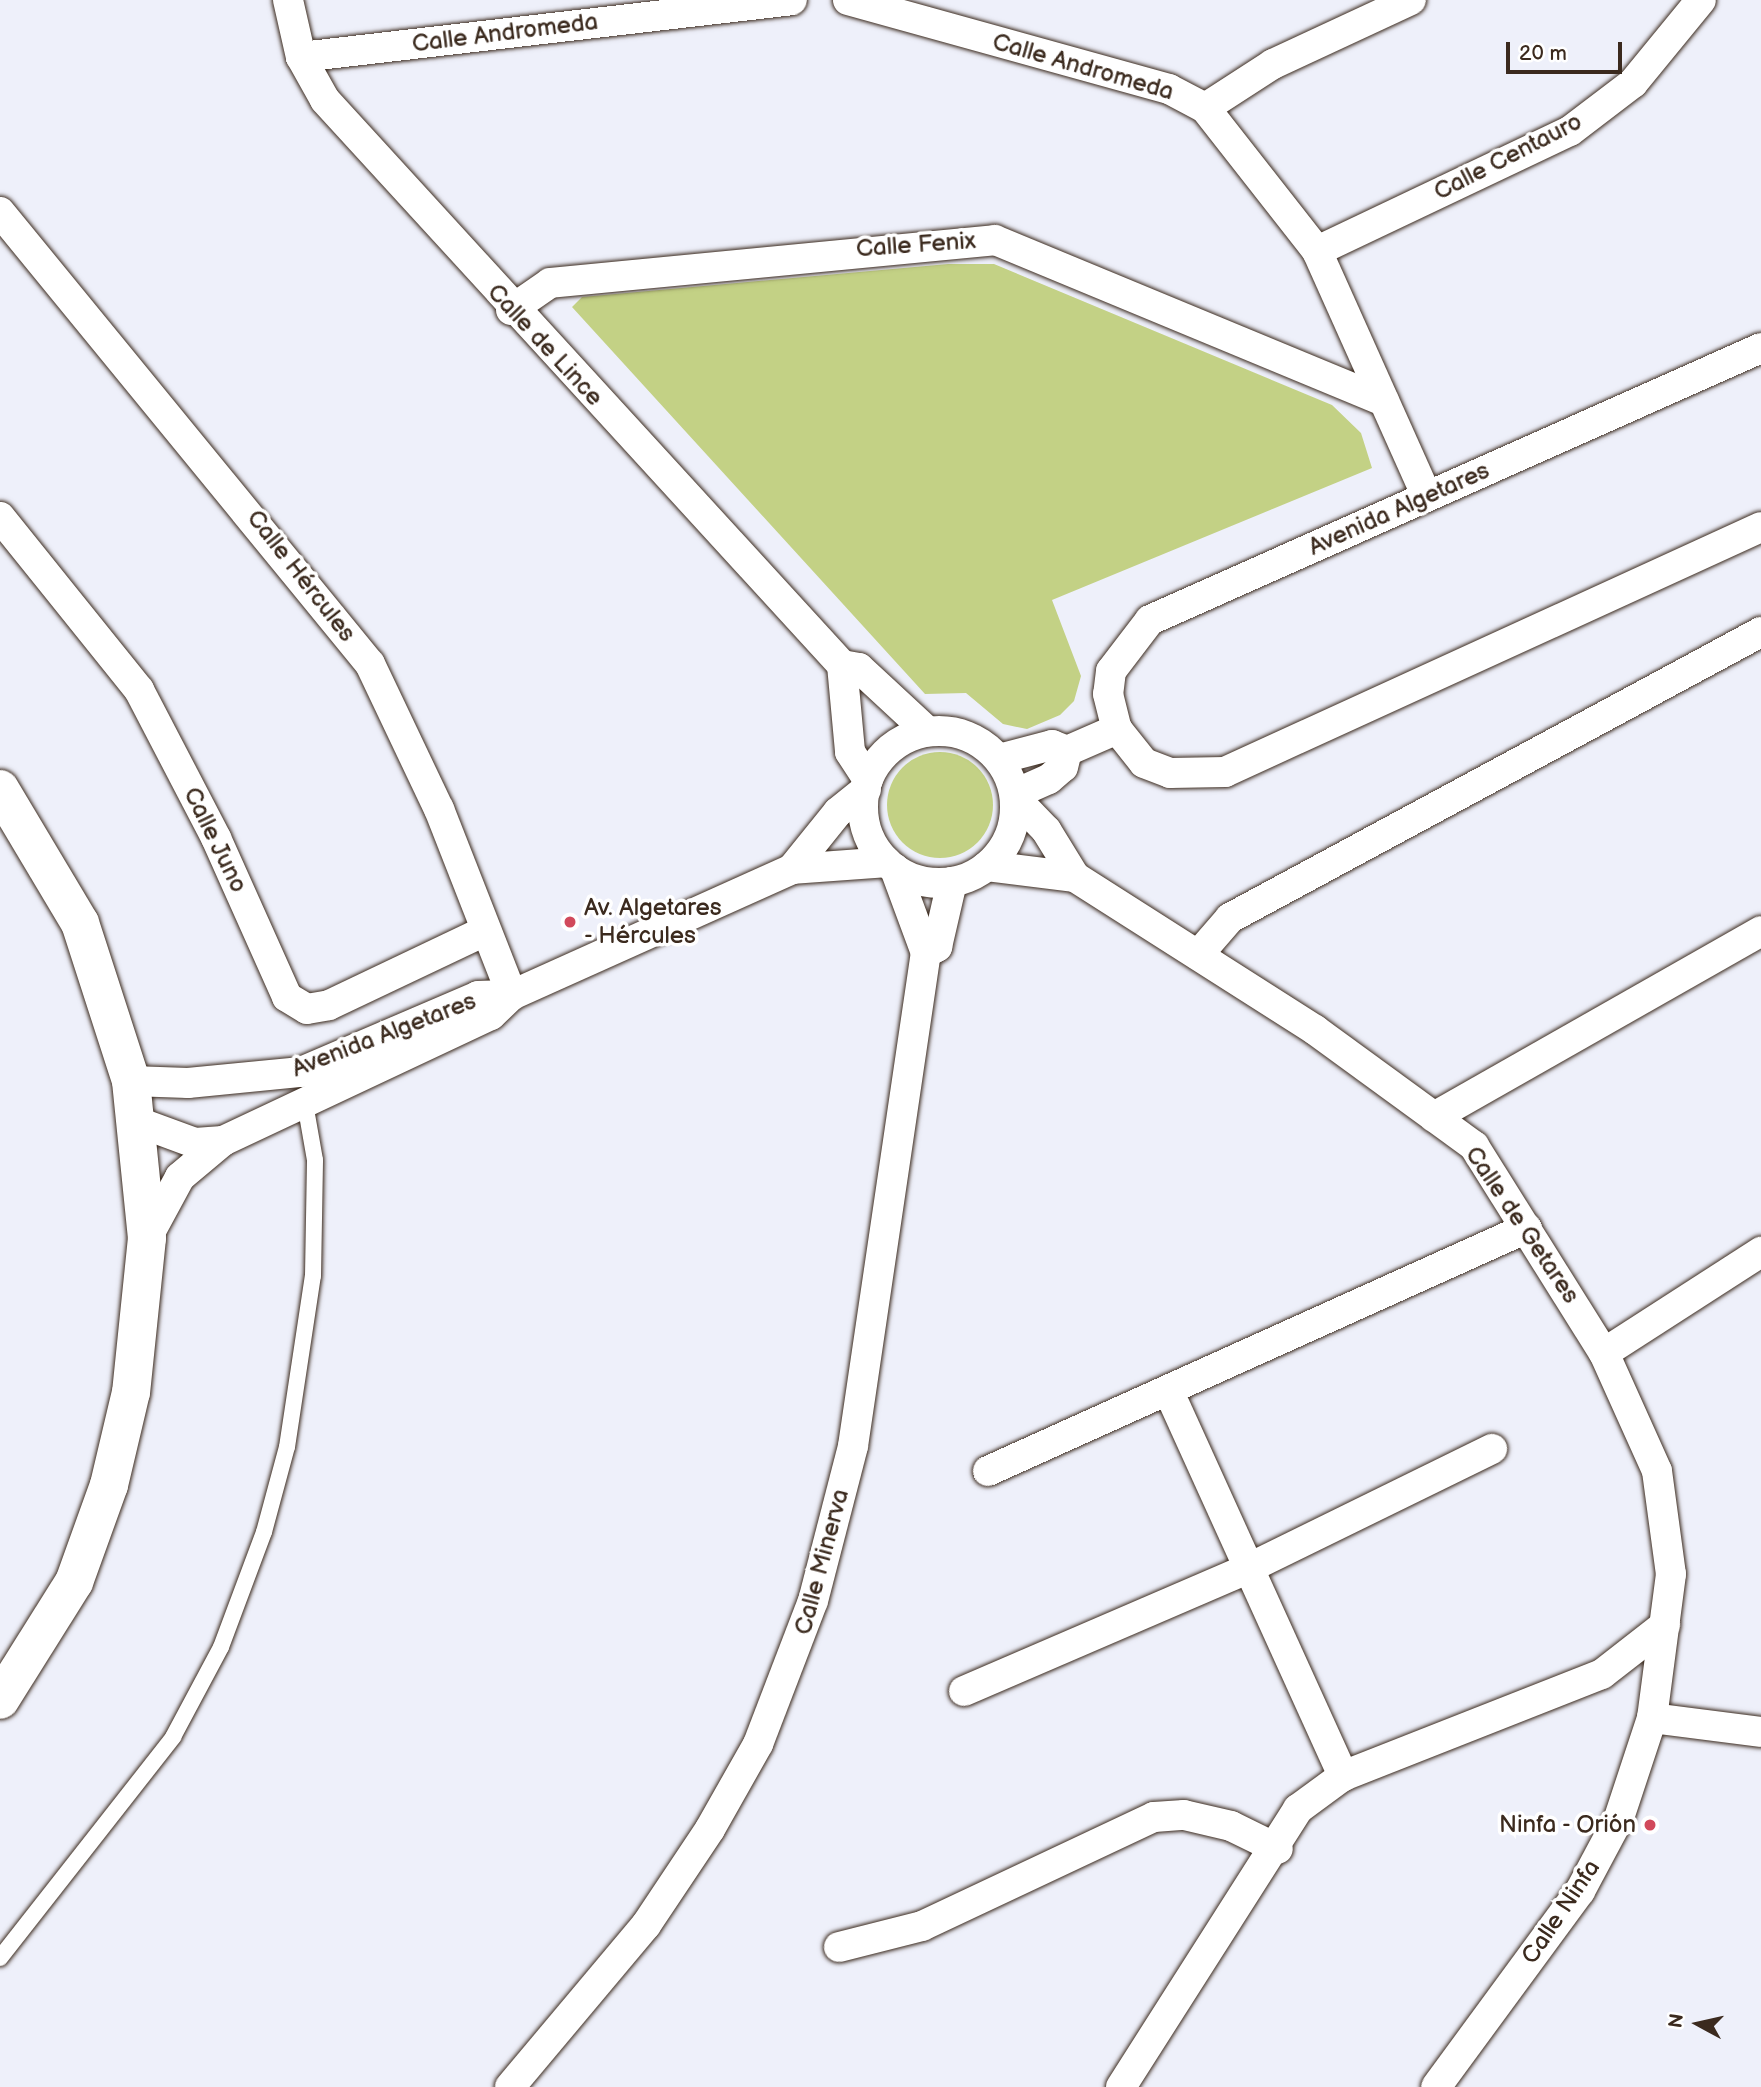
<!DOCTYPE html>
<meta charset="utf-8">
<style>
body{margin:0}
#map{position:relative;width:1761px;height:2087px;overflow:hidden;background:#eef0fa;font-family:"Balsamiq Sans",sans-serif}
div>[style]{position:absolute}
.green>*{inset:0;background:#c3d185}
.round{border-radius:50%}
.roads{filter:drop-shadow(0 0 2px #3b2a1e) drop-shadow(0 0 2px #3b2a1e)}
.lane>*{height:16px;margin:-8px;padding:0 8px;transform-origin:8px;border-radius:8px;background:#fff}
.street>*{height:30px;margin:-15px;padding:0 15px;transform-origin:15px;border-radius:15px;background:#fff}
.street>.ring{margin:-15px;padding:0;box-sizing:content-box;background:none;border:30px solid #fff;border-radius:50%}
.secondary>*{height:38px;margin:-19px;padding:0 19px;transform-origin:19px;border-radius:19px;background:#fff}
.dots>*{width:19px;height:19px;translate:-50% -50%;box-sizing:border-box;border:4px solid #fff;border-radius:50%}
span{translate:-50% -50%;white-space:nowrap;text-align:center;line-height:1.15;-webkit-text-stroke:7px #fff;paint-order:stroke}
.street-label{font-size:24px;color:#3b2a1e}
.poi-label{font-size:24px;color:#3b2a1e}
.left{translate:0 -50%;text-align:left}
.right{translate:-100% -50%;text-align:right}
.north{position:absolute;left:1663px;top:1989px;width:70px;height:70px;-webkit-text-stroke:5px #fff;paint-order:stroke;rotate:278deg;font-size:19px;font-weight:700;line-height:28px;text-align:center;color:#3b2a1e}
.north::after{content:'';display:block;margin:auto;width:24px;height:32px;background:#3b2a1e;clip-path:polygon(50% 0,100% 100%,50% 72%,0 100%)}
.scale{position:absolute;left:1506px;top:42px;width:116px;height:32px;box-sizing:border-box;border:4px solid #3b2a1e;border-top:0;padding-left:9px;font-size:21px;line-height:24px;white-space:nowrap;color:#3b2a1e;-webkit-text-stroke:5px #fff;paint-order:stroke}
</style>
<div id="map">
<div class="green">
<div style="clip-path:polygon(948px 264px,994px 264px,1332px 405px,1361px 433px,1372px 468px,1052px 600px,1081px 676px,1074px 701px,1060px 715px,1027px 729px,1003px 724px,966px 693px,925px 694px,572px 307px,582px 297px)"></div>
<div class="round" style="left:887px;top:752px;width:106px;height:106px"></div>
</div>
<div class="roads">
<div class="lane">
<div style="left:0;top:1958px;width:281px;rotate:-51.9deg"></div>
<div style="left:173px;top:1737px;width:102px;rotate:-61.9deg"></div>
<div style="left:221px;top:1647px;width:123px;rotate:-69.5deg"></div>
<div style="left:264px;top:1532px;width:88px;rotate:-74.9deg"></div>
<div style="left:287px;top:1447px;width:173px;rotate:-81.4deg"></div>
<div style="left:313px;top:1276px;width:116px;rotate:-89deg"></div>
<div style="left:315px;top:1160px;width:58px;rotate:-100deg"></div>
</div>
<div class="street">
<div style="left:288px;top:0;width:58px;rotate:77.2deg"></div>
<div style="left:301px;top:57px;width:49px;rotate:60.8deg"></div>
<div style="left:325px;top:100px;width:766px;rotate:47.54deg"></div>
<div style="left:842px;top:665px;width:17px;rotate:10deg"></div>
<div style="left:859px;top:668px;width:93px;rotate:42.8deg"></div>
<div style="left:848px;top:0;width:333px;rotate:15.5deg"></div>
<div style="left:1169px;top:89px;width:41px;rotate:27.8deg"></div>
<div style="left:1205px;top:108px;width:182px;rotate:51.9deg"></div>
<div style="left:1317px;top:251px;width:269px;rotate:65.9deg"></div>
<div style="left:301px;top:57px;width:494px;rotate:-6.6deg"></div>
<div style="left:1205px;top:108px;width:81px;rotate:-32.9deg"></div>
<div style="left:1273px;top:64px;width:152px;rotate:-24.9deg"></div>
<div style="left:0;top:212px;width:584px;rotate:50.7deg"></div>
<div style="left:370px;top:664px;width:161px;rotate:64.6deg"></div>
<div style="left:439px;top:809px;width:200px;rotate:68.6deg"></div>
<div style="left:1317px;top:251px;width:280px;rotate:-25.4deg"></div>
<div style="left:1570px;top:131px;width:79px;rotate:-37.3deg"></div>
<div style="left:1633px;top:83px;width:107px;rotate:-50.7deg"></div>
<div style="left:511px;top:310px;width:47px;rotate:-34.7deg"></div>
<div style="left:550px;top:283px;width:447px;rotate:-5.5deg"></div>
<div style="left:995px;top:240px;width:421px;rotate:22.5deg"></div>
<div style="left:1761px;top:348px;width:669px;rotate:156deg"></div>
<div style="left:1150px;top:620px;width:64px;rotate:127.4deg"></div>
<div style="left:1111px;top:671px;width:23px;rotate:97deg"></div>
<div style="left:1108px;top:694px;width:36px;rotate:76deg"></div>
<div style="left:1117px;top:729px;width:43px;rotate:51.5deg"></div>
<div style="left:1144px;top:763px;width:28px;rotate:21deg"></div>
<div style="left:1170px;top:773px;width:55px;rotate:-1deg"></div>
<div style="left:1225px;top:772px;width:589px;rotate:-24.56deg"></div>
<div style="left:0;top:517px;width:222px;rotate:51.2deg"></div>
<div style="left:139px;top:690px;width:167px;rotate:62.5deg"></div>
<div style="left:216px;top:838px;width:174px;rotate:65.9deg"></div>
<div style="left:287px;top:997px;width:23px;rotate:31deg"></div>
<div style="left:307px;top:1009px;width:22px;rotate:-10deg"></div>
<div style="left:329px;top:1005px;width:173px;rotate:-25.4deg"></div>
<div style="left:842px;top:665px;width:87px;rotate:84.7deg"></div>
<div style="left:850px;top:752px;width:33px;rotate:57deg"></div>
<div class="ring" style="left:863px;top:731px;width:122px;height:122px"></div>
<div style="left:999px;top:759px;width:55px;rotate:-14.8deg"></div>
<div style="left:1052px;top:745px;width:16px;rotate:22deg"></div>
<div style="left:1067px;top:751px;width:55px;rotate:-23.7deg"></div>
<div style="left:1015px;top:794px;width:37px;rotate:-24deg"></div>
<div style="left:1049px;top:779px;width:18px;rotate:-41deg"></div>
<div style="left:1063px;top:767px;width:16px;rotate:-76deg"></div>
<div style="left:1015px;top:798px;width:45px;rotate:45.9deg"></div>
<div style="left:1046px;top:830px;width:55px;rotate:58.3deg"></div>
<div style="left:987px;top:866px;width:89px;rotate:7.1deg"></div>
<div style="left:1075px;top:877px;width:285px;rotate:32.5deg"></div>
<div style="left:1315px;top:1030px;width:197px;rotate:36.1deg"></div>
<div style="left:1474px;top:1146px;width:244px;rotate:57.9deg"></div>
<div style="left:1604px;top:1353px;width:129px;rotate:65.8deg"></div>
<div style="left:1657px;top:1471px;width:104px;rotate:82.3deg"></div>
<div style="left:1671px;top:1574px;width:145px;rotate:97.5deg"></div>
<div style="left:1652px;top:1718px;width:105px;rotate:108.3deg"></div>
<div style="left:1619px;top:1818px;width:83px;rotate:118.1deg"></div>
<div style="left:1580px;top:1891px;width:243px;rotate:126.3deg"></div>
<div style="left:792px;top:869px;width:73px;rotate:-51.1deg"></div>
<div style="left:838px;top:812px;width:36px;rotate:-39deg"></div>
<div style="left:926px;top:953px;width:13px;rotate:-29deg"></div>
<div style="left:937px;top:947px;width:67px;rotate:-77deg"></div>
<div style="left:1198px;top:955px;width:49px;rotate:-49.1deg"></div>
<div style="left:1230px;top:918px;width:603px;rotate:-28.31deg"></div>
<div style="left:131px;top:1081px;width:57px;rotate:2deg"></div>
<div style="left:188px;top:1083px;width:114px;rotate:-5.6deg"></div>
<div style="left:301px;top:1072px;width:193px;rotate:-23.2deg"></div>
<div style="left:478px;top:996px;width:34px;rotate:-2deg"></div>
<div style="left:1434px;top:1117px;width:376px;rotate:-29.6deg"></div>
<div style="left:138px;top:1122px;width:61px;rotate:20.2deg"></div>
<div style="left:195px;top:1143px;width:28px;rotate:-4deg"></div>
<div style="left:223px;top:1141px;width:296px;rotate:-25.2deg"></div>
<div style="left:491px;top:1015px;width:29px;rotate:-44deg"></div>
<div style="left:512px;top:995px;width:307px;rotate:-24.2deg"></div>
<div style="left:792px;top:869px;width:95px;rotate:-4.2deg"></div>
<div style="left:147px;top:1238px;width:69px;rotate:-61.6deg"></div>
<div style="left:180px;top:1177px;width:56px;rotate:-39.9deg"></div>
<div style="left:1604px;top:1353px;width:187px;rotate:-32.8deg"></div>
<div style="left:1169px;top:1392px;width:422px;rotate:65.6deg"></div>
<div style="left:988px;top:1471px;width:591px;rotate:-24.27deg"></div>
<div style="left:964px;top:1691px;width:308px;rotate:-23.3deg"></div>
<div style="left:1247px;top:1569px;width:273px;rotate:-26.1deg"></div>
<div style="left:1652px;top:1718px;width:110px;rotate:7.3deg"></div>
<div style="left:839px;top:1947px;width:86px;rotate:-14.2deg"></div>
<div style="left:922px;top:1926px;width:256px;rotate:-25.2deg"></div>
<div style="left:1154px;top:1817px;width:30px;rotate:-4deg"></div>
<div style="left:1184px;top:1815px;width:48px;rotate:13.2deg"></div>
<div style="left:1231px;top:1826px;width:52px;rotate:26.1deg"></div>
<div style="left:510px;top:2087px;width:212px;rotate:-50deg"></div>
<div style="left:646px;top:1925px;width:115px;rotate:-56.3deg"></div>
<div style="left:710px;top:1829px;width:98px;rotate:-60.5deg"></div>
<div style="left:758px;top:1744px;width:153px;rotate:-69deg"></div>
<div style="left:813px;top:1601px;width:160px;rotate:-75.5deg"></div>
<div style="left:853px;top:1446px;width:498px;rotate:-81.6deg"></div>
<div style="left:926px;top:953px;width:90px;rotate:-110.3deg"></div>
<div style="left:1121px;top:2087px;width:330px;rotate:-57.5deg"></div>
<div style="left:1298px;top:1809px;width:56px;rotate:-36.3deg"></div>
<div style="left:1343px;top:1776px;width:278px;rotate:-21.5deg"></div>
<div style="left:1602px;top:1674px;width:80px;rotate:-37.9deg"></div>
</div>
<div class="secondary">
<div style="left:0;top:789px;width:156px;rotate:59.2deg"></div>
<div style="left:80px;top:923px;width:166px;rotate:72.1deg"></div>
<div style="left:131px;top:1081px;width:158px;rotate:84.2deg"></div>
<div style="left:147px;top:1238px;width:155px;rotate:95.9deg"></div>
<div style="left:131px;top:1392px;width:96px;rotate:103.3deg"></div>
<div style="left:109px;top:1485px;width:103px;rotate:109.8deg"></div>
<div style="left:74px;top:1582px;width:139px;rotate:122.1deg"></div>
</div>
</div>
<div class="dots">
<div style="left:570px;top:922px;background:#d1495b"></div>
<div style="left:1650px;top:1825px;background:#d1495b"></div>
</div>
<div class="street-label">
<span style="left:505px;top:33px;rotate:-7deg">Calle Andromeda</span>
<span style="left:1083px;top:67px;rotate:16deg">Calle Andromeda</span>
<span style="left:1508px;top:157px;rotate:-27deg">Calle Centauro</span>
<span style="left:916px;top:245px;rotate:-4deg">Calle Fenix</span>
<span style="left:545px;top:345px;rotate:47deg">Calle de Lince</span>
<span style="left:1399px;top:509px;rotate:-24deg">Avenida Algetares</span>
<span style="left:301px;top:576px;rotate:52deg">Calle Hércules</span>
<span style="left:215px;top:840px;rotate:64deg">Calle Juno</span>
<span style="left:384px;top:1035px;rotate:-21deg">Avenida Algetares</span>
<span style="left:1522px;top:1225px;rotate:56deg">Calle de Getares</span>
<span style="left:822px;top:1562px;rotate:-75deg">Calle Minerva</span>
<span style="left:1561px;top:1912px;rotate:-56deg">Calle Ninfa</span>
</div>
<div class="poi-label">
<span class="left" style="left:584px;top:922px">Av. Algetares<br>- Hércules</span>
<span class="right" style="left:1636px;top:1825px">Ninfa - Orión</span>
</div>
<div class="north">N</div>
<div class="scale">20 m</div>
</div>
